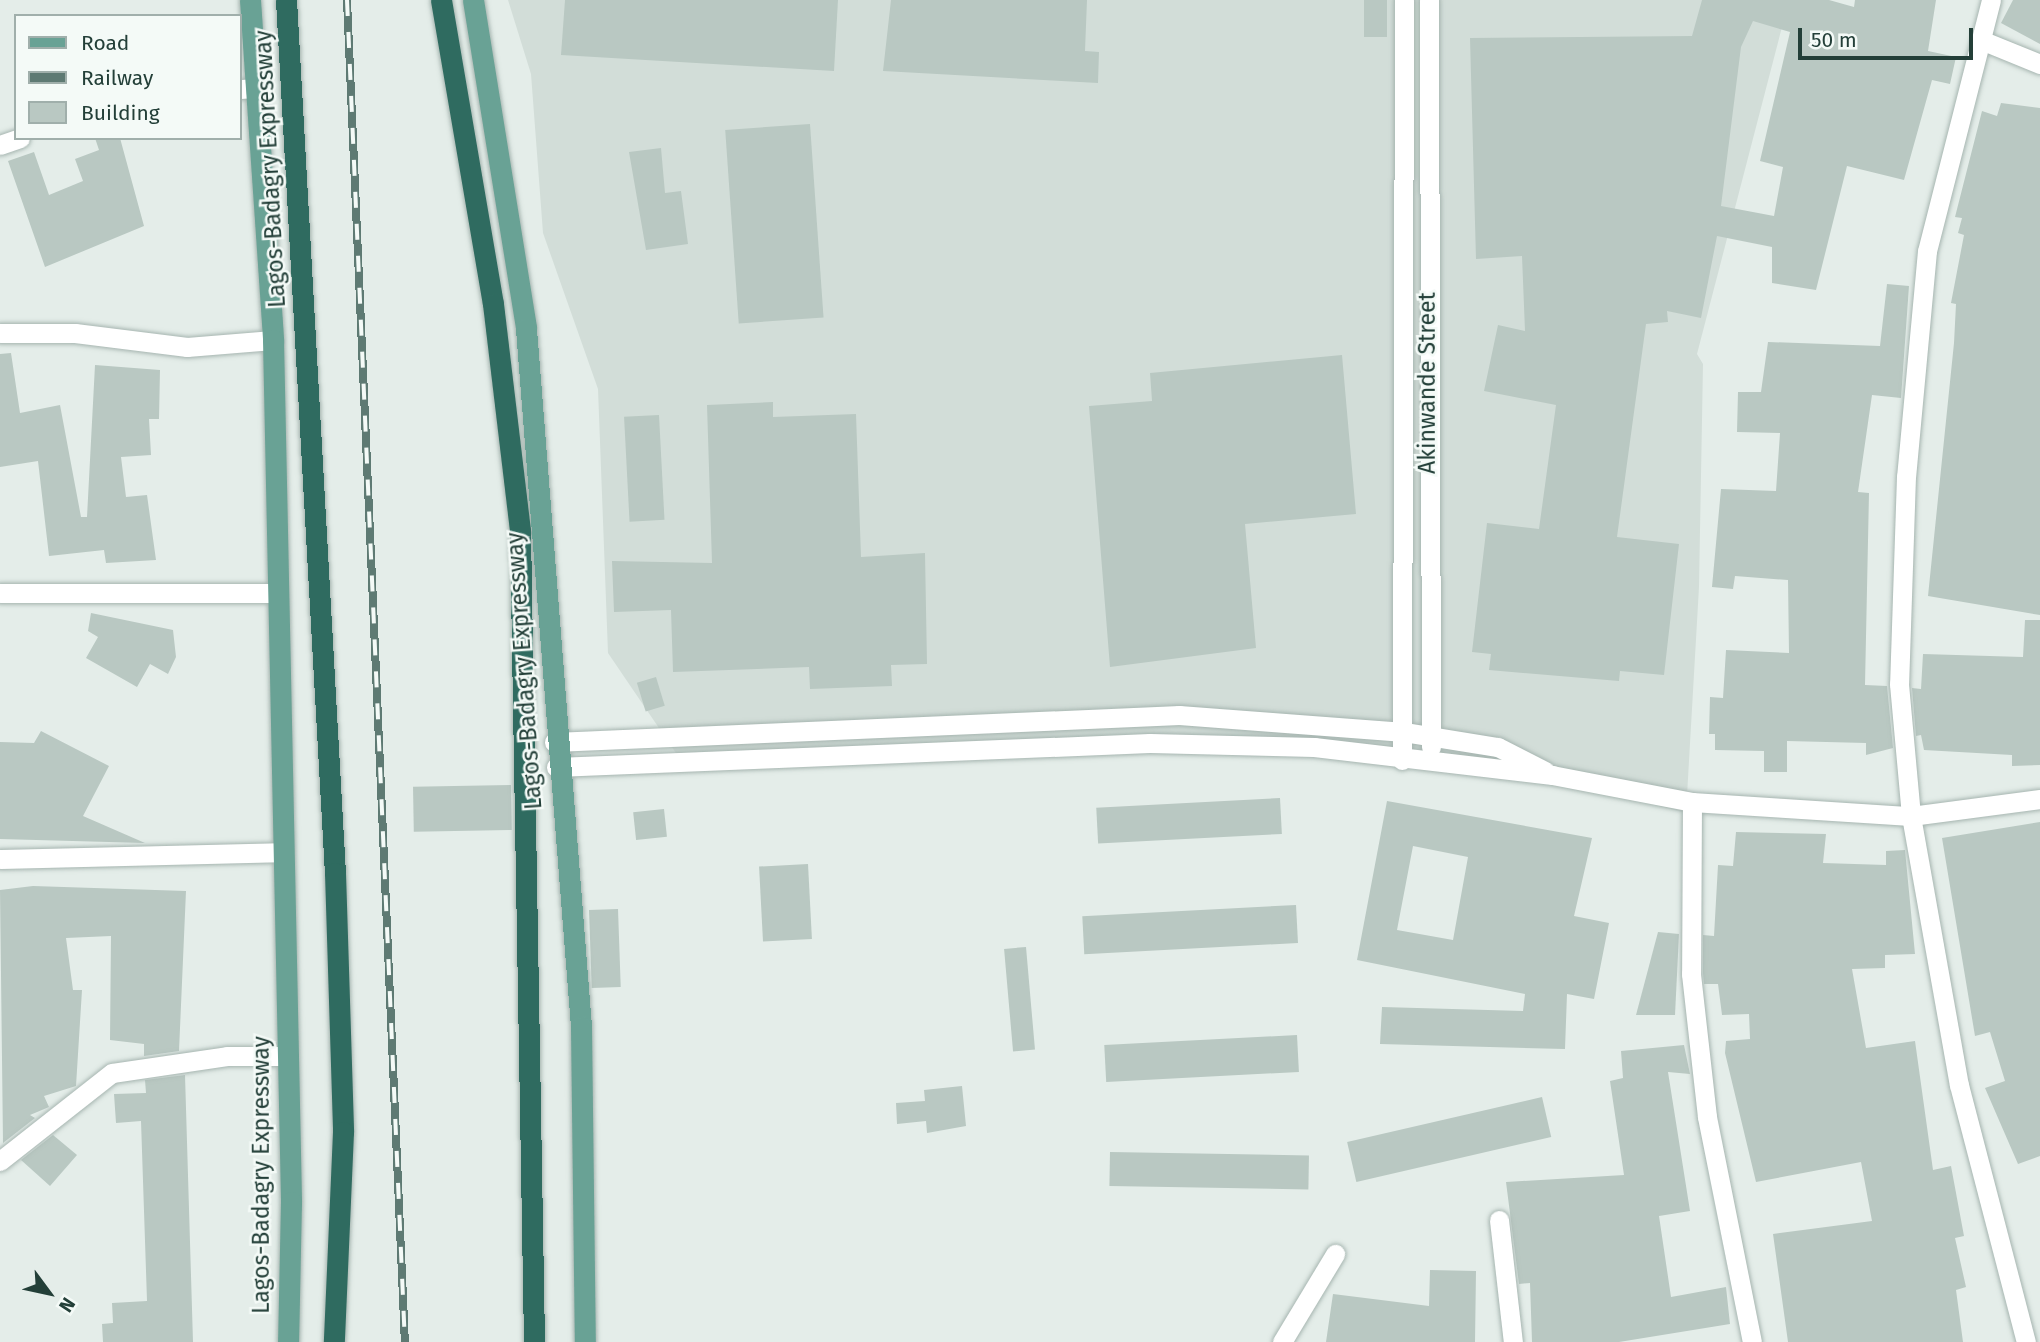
<!DOCTYPE html>
<style>
body{margin:0}
#map{position:relative;width:2040px;height:1342px;overflow:hidden;background:#e4ede9;font-family:"Fira Sans",sans-serif}
div>[style]{position:absolute}
.built>*{inset:0;background:#d2ddd8}
.building>*{inset:0;background:#b9c8c2;transform-origin:0 0}
.roads{filter:drop-shadow(0 0 2px #a6b5b0) drop-shadow(0 0 2px #a6b5b0)}
.minor>*{height:19px;margin:-9.5px;padding:0 9.5px;transform-origin:9.5px;border-radius:9.5px;background:#fff}
.primary>*{height:21px;margin:-10.5px;padding:0 10.5px;transform-origin:10.5px;border-radius:10.5px;background:#69a295}
.motorway>*{height:21px;margin:-10.5px;padding:0 10.5px;transform-origin:10.5px;border-radius:10.5px;background:#2f6b60}
.rail>*{height:8px;margin-top:-4px;transform-origin:0;background:repeating-linear-gradient(90deg,#f4faf7 0 16px,#5e7a73 0 32px);box-sizing:border-box;border-block:2px solid #5e7a73}
span{translate:-50% -50%;white-space:nowrap;text-align:center;line-height:1.15;-webkit-text-stroke:5px #f4faf7;paint-order:stroke}
.street-label{font-size:23px;color:#233f38}
.legend{position:absolute;left:14px;top:14px;width:228px;height:126px;box-sizing:border-box;background:#f4faf7;border:2px solid #a0afab;margin:0;padding:9px 12px;list-style:none;font-size:21px;color:#233f38}
.legend li{display:flex;align-items:center;gap:14px;height:35px}
.legend b{width:35px;border:2px solid #a0afab}
.north{position:absolute;left:14px;top:1258px;width:70px;height:70px;-webkit-text-stroke:5px #f4faf7;paint-order:stroke;rotate:123deg;font-size:19px;font-weight:700;line-height:28px;text-align:center;color:#233f38}
.north::after{content:'';display:block;margin:auto;width:24px;height:32px;background:#233f38;clip-path:polygon(50% 0,100% 100%,50% 72%,0 100%)}
.scale{position:absolute;left:1798px;top:28px;width:175px;height:32px;box-sizing:border-box;border:4px solid #233f38;border-top:0;padding-left:9px;font-size:21px;line-height:24px;white-space:nowrap;color:#233f38;-webkit-text-stroke:5px #f4faf7;paint-order:stroke}
</style>
<div id="map">
<div class="built">
<div style="clip-path:polygon(508px 0,1789px 0,1697px 354px,1703px 364px,1699px 587px,1686px 813px,1490px 762px,1406px 749px,680px 759px,608px 653px,598px 389px,543px 233px,531px 74px)"></div>
</div>
<div class="building">
<div style="clip-path:polygon(565px 0,838px 0,834px 71px,561px 55px)"></div>
<div style="clip-path:polygon(891px 0,1087px 0,1085px 51px,1099px 52px,1098px 83px,883px 71px)"></div>
<div style="left:1364px;top:0;width:23px;height:37px"></div>
<div style="clip-path:polygon(evenodd,1702px 0,1829px 0,1854px 7px,1855px 0,1936px 0,1928px 51px,1956px 57px,1950px 84px,1932px 80px,1904px 180px,1847px 166px,1816px 290px,1772px 283px,1772px 247px,1717px 236px,1701px 318px,1667px 311px,1668px 322px,1646px 324px,1617px 537px,1679px 544px,1664px 675px,1620px 671px,1619px 681px,1489px 670px,1491px 654px,1472px 652px,1487px 523px,1539px 529px,1556px 405px,1484px 391px,1498px 325px,1525px 331px,1522px 256px,1476px 259px,1470px 38px,1692px 36px,1702px 0,1753px 21px,1790px 32px,1760px 161px,1783px 167px,1774px 216px,1721px 206px,1741px 47px,1753px 21px)"></div>
<div style="clip-path:polygon(2013px 0,2040px 0,2040px 44px,2001px 23px)"></div>
<div style="clip-path:polygon(2001px 103px,2040px 108px,2040px 615px,1928px 596px,1954px 343px,1956px 304px,1951px 303px,1964px 235px,1958px 233px,1962px 218px,1955px 217px,1982px 111px,1997px 116px)"></div>
<div style="left:810px;top:124px;width:194px;height:85px;rotate:86deg"></div>
<div style="clip-path:polygon(95px 138px,120px 138px,144px 226px,45px 267px,8px 161px,34px 152px,49px 195px,83px 181px,75px 159px,99px 150px)"></div>
<div style="clip-path:polygon(661px 148px,665px 193px,681px 191px,688px 244px,646px 250px,629px 152px)"></div>
<div style="clip-path:polygon(1887px 284px,1909px 286px,1901px 398px,1872px 395px,1858px 492px,1869px 493px,1865px 685px,1887px 686px,1893px 748px,1866px 755px,1866px 743px,1787px 741px,1787px 772px,1764px 772px,1764px 751px,1715px 750px,1715px 734px,1709px 734px,1710px 697px,1723px 698px,1726px 650px,1789px 653px,1788px 580px,1735px 576px,1733px 589px,1712px 587px,1721px 489px,1776px 491px,1780px 433px,1737px 432px,1738px 392px,1761px 392px,1768px 342px,1880px 346px)"></div>
<div style="clip-path:polygon(11px 353px,20px 413px,60px 405px,81px 517px,87px 517px,95px 365px,160px 370px,159px 419px,149px 419px,151px 455px,121px 457px,126px 497px,147px 495px,156px 560px,106px 563px,104px 550px,49px 556px,38px 461px,0 467px,0 354px)"></div>
<div style="clip-path:polygon(1342px 355px,1356px 514px,1245px 524px,1256px 648px,1110px 667px,1089px 406px,1152px 401px,1150px 373px)"></div>
<div style="clip-path:polygon(773px 402px,773px 417px,856px 414px,861px 557px,925px 553px,927px 664px,891px 665px,892px 686px,810px 689px,809px 667px,673px 672px,671px 610px,614px 612px,612px 561px,712px 563px,707px 405px)"></div>
<div style="left:659px;top:415px;width:105px;height:35px;rotate:87deg"></div>
<div style="clip-path:polygon(91px 613px,173px 630px,176px 657px,168px 674px,150px 664px,137px 687px,86px 658px,98px 637px,88px 631px)"></div>
<div style="clip-path:polygon(2025px 620px,2040px 620px,2040px 765px,2012px 766px,2012px 755px,1924px 750px,1921px 735px,1916px 736px,1912px 688px,1921px 689px,1923px 654px,2023px 657px)"></div>
<div style="left:656px;top:677px;width:30px;height:20px;rotate:73deg"></div>
<div style="clip-path:polygon(41px 731px,109px 766px,83px 816px,145px 843px,0 839px,0 742px,34px 743px)"></div>
<div style="left:511px;top:785px;width:45px;height:98px;rotate:89deg"></div>
<div style="left:1280px;top:798px;width:36px;height:184px;rotate:87deg"></div>
<div style="clip-path:polygon(evenodd,1387px 801px,1592px 838px,1574px 916px,1609px 923px,1594px 999px,1567px 994px,1565px 1049px,1380px 1044px,1382px 1007px,1523px 1011px,1525px 994px,1357px 960px,1387px 801px,1413px 846px,1468px 857px,1453px 940px,1397px 930px,1413px 846px)"></div>
<div style="left:664px;top:809px;width:28px;height:31px;rotate:84deg"></div>
<div style="clip-path:polygon(2040px 822px,2040px 1156px,2018px 1164px,1985px 1088px,2005px 1081px,1990px 1032px,1975px 1036px,1942px 838px)"></div>
<div style="clip-path:polygon(1736px 832px,1826px 834px,1823px 863px,1886px 865px,1886px 851px,1905px 850px,1915px 954px,1885px 955px,1885px 968px,1852px 969px,1866px 1048px,1915px 1041px,1933px 1170px,1951px 1166px,1964px 1236px,1955px 1238px,1966px 1287px,1956px 1290px,1963px 1342px,1788px 1342px,1773px 1234px,1872px 1221px,1861px 1162px,1756px 1182px,1725px 1053px,1726px 1041px,1750px 1039px,1749px 1014px,1722px 1015px,1718px 984px,1704px 984px,1703px 973px,1703px 935px,1714px 936px,1718px 865px,1733px 866px)"></div>
<div style="left:808px;top:864px;width:75px;height:49px;rotate:87deg"></div>
<div style="clip-path:polygon(33px 886px,186px 891px,179px 1051px,144px 1056px,144px 1044px,110px 1040px,111px 936px,66px 938px,73px 990px,82px 990px,76px 1086px,44px 1096px,49px 1107px,30px 1115px,35px 1118px,3px 1143px,0 890px)"></div>
<div style="left:1296px;top:905px;width:38px;height:214px;rotate:87deg"></div>
<div style="left:618px;top:909px;width:78px;height:29px;rotate:88deg"></div>
<div style="clip-path:polygon(1658px 932px,1679px 934px,1675px 1015px,1636px 1015px)"></div>
<div style="left:1026px;top:947px;width:103px;height:22px;rotate:85deg"></div>
<div style="left:1297px;top:1035px;width:37px;height:193px;rotate:87deg"></div>
<div style="clip-path:polygon(1684px 1045px,1690px 1074px,1668px 1072px,1690px 1211px,1659px 1216px,1671px 1297px,1726px 1287px,1730px 1324px,1619px 1342px,1532px 1342px,1530px 1283px,1519px 1284px,1506px 1182px,1624px 1175px,1610px 1081px,1623px 1078px,1621px 1051px)"></div>
<div style="clip-path:polygon(185px 1075px,193px 1342px,103px 1342px,102px 1324px,113px 1323px,112px 1303px,147px 1301px,141px 1121px,116px 1123px,114px 1094px,146px 1093px,145px 1080px)"></div>
<div style="clip-path:polygon(962px 1086px,966px 1126px,927px 1133px,926px 1121px,897px 1124px,896px 1103px,925px 1101px,924px 1090px)"></div>
<div style="left:1542px;top:1097px;width:41px;height:200px;rotate:77deg"></div>
<div style="clip-path:polygon(53px 1135px,77px 1155px,50px 1186px,21px 1160px)"></div>
<div style="left:1110px;top:1152px;width:199px;height:34px;rotate:1deg"></div>
<div style="clip-path:polygon(1430px 1270px,1476px 1271px,1475px 1342px,1326px 1342px,1333px 1294px,1429px 1306px)"></div>
</div>
<div class="roads">
<div class="minor">
<div style="left:1429px;top:0;width:747px;rotate:89.85deg"></div>
<div style="left:1991px;top:0;width:259px;rotate:104.3deg"></div>
<div style="left:1927px;top:251px;width:226px;rotate:95.3deg"></div>
<div style="left:1906px;top:476px;width:208px;rotate:91.9deg"></div>
<div style="left:1899px;top:684px;width:133px;rotate:84.8deg"></div>
<div style="left:1911px;top:816px;width:273px;rotate:79.9deg"></div>
<div style="left:1959px;top:1085px;width:266px;rotate:75.4deg"></div>
<div style="left:1981px;top:40px;width:64px;rotate:22.1deg"></div>
<div style="left:240px;top:89px;width:14px;rotate:-4deg"></div>
<div style="left:0;top:145px;width:21px;rotate:-19deg"></div>
<div style="left:0;top:333px;width:75px"></div>
<div style="left:75px;top:333px;width:113px;rotate:7.1deg"></div>
<div style="left:187px;top:347px;width:86px;rotate:-4.7deg"></div>
<div style="left:0;top:593px;width:279px"></div>
<div style="left:554px;top:742px;width:626px;rotate:-2.47deg"></div>
<div style="left:1179px;top:715px;width:226px;rotate:4.3deg"></div>
<div style="left:1404px;top:732px;width:95px;rotate:9.1deg"></div>
<div style="left:1498px;top:747px;width:53px;rotate:27.1deg"></div>
<div style="left:1402px;top:760px;width:760px;rotate:-89.85deg"></div>
<div style="left:556px;top:767px;width:594px;rotate:-2.31deg"></div>
<div style="left:1150px;top:743px;width:164px;rotate:1.4deg"></div>
<div style="left:1314px;top:747px;width:240px;rotate:6.7deg"></div>
<div style="left:1552px;top:775px;width:143px;rotate:10.9deg"></div>
<div style="left:1692px;top:802px;width:219px;rotate:3.7deg"></div>
<div style="left:1911px;top:816px;width:130px;rotate:-7.5deg"></div>
<div style="left:1692px;top:802px;width:172px;rotate:90.3deg"></div>
<div style="left:1691px;top:974px;width:144px;rotate:83.6deg"></div>
<div style="left:1707px;top:1117px;width:229px;rotate:78.7deg"></div>
<div style="left:0;top:859px;width:280px;rotate:-1.4deg"></div>
<div style="left:0;top:1161px;width:142px;rotate:-38.2deg"></div>
<div style="left:112px;top:1073px;width:116px;rotate:-8.4deg"></div>
<div style="left:227px;top:1056px;width:60px"></div>
<div style="left:1499px;top:1220px;width:123px;rotate:83.5deg"></div>
<div style="left:1282px;top:1342px;width:103px;rotate:-58.9deg"></div>
</div>
<div class="primary">
<div style="left:250px;top:0;width:341px;rotate:86.1deg"></div>
<div style="left:273px;top:340px;width:862px;rotate:88.8deg"></div>
<div style="left:291px;top:1202px;width:140px;rotate:91.2deg"></div>
<div style="left:473px;top:0;width:333px;rotate:80.8deg"></div>
<div style="left:526px;top:329px;width:700px;rotate:85.49deg"></div>
<div style="left:581px;top:1027px;width:315px;rotate:89.3deg"></div>
</div>
<div class="motorway">
<div style="left:286px;top:0;width:874px;rotate:86.79deg"></div>
<div style="left:335px;top:873px;width:259px;rotate:88.2deg"></div>
<div style="left:343px;top:1132px;width:210px;rotate:92.5deg"></div>
<div style="left:441px;top:0;width:308px;rotate:80.3deg"></div>
<div style="left:493px;top:304px;width:229px;rotate:83.2deg"></div>
<div style="left:520px;top:531px;width:811px;rotate:89.01deg"></div>
</div>
</div>
<div class="rail">
<div style="left:347px;top:0;width:1343px;rotate:87.53deg"></div>
</div>
<div class="street-label">
<span style="left:270px;top:169px;rotate:-93deg">Lagos-Badagry Expressway</span>
<span style="left:1427px;top:383px;rotate:-90deg">Akinwande Street</span>
<span style="left:524px;top:671px;rotate:-94deg">Lagos-Badagry Expressway</span>
<span style="left:261px;top:1175px;rotate:-90deg">Lagos-Badagry Expressway</span>
</div>
<ul class="legend">
<li><b style="height:9px;background:#69a295"></b>Road</li>
<li><b style="height:9px;background:#5e7a73"></b>Railway</li>
<li><b style="height:19px;background:#b9c8c2"></b>Building</li>
</ul>
<div class="north">N</div>
<div class="scale">50 m</div>
</div>
